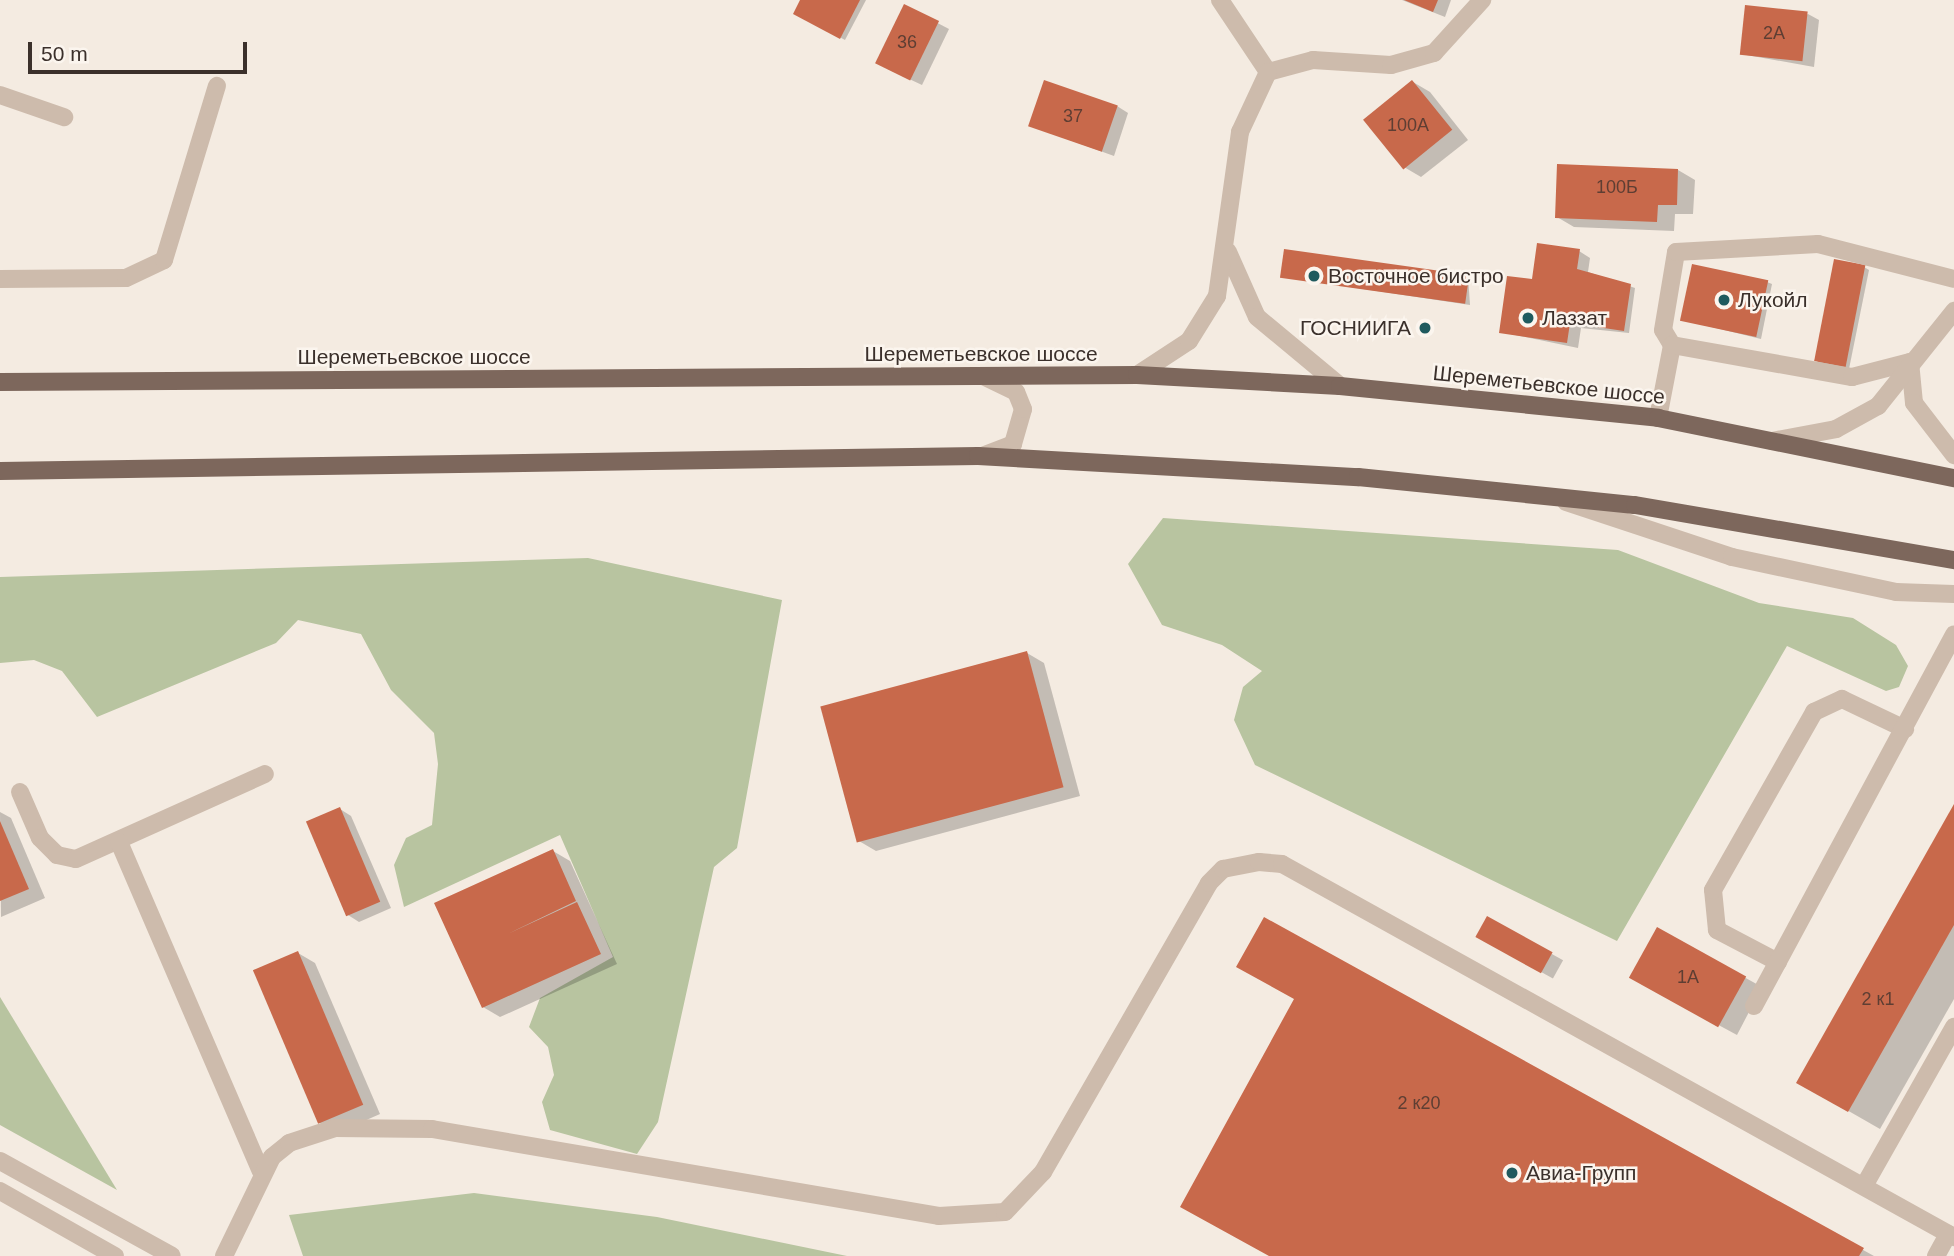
<!DOCTYPE html>
<meta charset="utf-8">
<style>
body{margin:0}
#map{position:relative;width:1954px;height:1256px;overflow:hidden;background:#f4ebe1;font-family:Arial,sans-serif}
div>[style]{position:absolute}
.green>*{inset:0;background:#b8c4a0}
.shadow>*{inset:0;background:#0003;transform-origin:0 0}
.building>*{inset:0;background:#c8694b;transform-origin:0 0}
.minor>*{height:18px;margin:-9px;padding:0 9px;transform-origin:9px;border-radius:9px;background:#cdbbac}
.major>*{height:18px;margin:-9px;padding:0 9px;transform-origin:9px;border-radius:9px;background:#7d675c}
.dots>*{width:19px;height:19px;translate:-50% -50%;box-sizing:border-box;border:4px solid #fbf5ee;border-radius:50%}
span{translate:-50% -50%;white-space:nowrap;text-align:center;line-height:1.15;-webkit-text-stroke:5px #fbf5ee;paint-order:stroke}
.number-label{font-size:18px;color:#5e3e33}
.number-label span{-webkit-text-stroke-width:0}
.poi-label{font-size:21px;color:#3b302b}
.left{translate:0 -50%;text-align:left}
.right{translate:-100% -50%;text-align:right}
.street-label{font-size:21px;color:#3b302b}
.scale{position:absolute;left:28px;top:42px;width:219px;height:32px;box-sizing:border-box;border:4px solid #3b302b;border-top:0;padding-left:9px;font-size:21px;line-height:24px;white-space:nowrap;color:#3b302b;-webkit-text-stroke:5px #fbf5ee;paint-order:stroke}
</style>
<div id="map">
<div class="green">
<div style="clip-path:polygon(1163px 518px,1618px 550px,1759px 603px,1853px 618px,1896px 645px,1908px 666px,1899px 687px,1886px 691px,1787px 646px,1617px 941px,1255px 765px,1234px 720px,1243px 687px,1262px 671px,1222px 645px,1162px 625px,1128px 564px)"></div>
<div style="clip-path:polygon(588px 558px,782px 600px,737px 848px,714px 867px,658px 1122px,637px 1154px,550px 1130px,542px 1102px,554px 1075px,548px 1047px,529px 1027px,540px 998px,613px 957px,560px 835px,404px 907px,394px 865px,406px 838px,432px 825px,438px 764px,434px 733px,391px 690px,361px 634px,298px 620px,276px 643px,97px 717px,62px 671px,34px 660px,0 663px,0 577px)"></div>
<div style="clip-path:polygon(0 997px,117px 1190px,0 1125px)"></div>
<div style="clip-path:polygon(474px 1193px,657px 1217px,847px 1256px,303px 1256px,289px 1215px)"></div>
</div>
<div class="shadow">
<div style="clip-path:polygon(802px 0,866px 0,845px 40px,795px 13px)"></div>
<div style="clip-path:polygon(1402px 0,1451px 0,1445px 17px)"></div>
<div style="clip-path:polygon(905px 6px,949px 29px,922px 85px,888px 69px)"></div>
<div style="clip-path:polygon(1808px 14px,1819px 20px,1814px 67px,1741px 54px)"></div>
<div style="clip-path:polygon(1413px 82px,1430px 92px,1468px 140px,1421px 177px,1404px 167px)"></div>
<div style="clip-path:polygon(1117px 106px,1128px 113px,1114px 156px,1031px 126px)"></div>
<div style="clip-path:polygon(1678px 170px,1695px 180px,1693px 214px,1675px 214px,1674px 231px,1574px 227px,1557px 217px)"></div>
<div style="clip-path:polygon(1579px 251px,1590px 258px,1588px 272px,1635px 288px,1629px 333px,1581px 328px,1578px 348px,1501px 332px,1533px 281px)"></div>
<div style="clip-path:polygon(1864px 267px,1869px 270px,1849px 369px,1820px 363px,1815px 360px)"></div>
<div style="clip-path:polygon(1468px 276px,1470px 305px,1283px 277px)"></div>
<div style="clip-path:polygon(1767px 282px,1772px 284px,1761px 339px,1683px 320px)"></div>
<div style="clip-path:polygon(1027px 653px,1044px 663px,1080px 796px,876px 851px,859px 841px)"></div>
<div style="clip-path:polygon(1954px 807px,1954px 999px,1880px 1129px,1798px 1082px)"></div>
<div style="clip-path:polygon(340px 809px,351px 816px,391px 908px,359px 922px,348px 915px)"></div>
<div style="clip-path:polygon(0 812px,11px 818px,45px 898px,1px 917px)"></div>
<div style="clip-path:polygon(553px 851px,570px 861px,617px 964px,500px 1017px,483px 1007px,436px 904px)"></div>
<div style="left:1487px;top:918px;width:87px;height:21px;rotate:29deg"></div>
<div style="clip-path:polygon(1264px 920px,1874px 1256px,1271px 1256px,1296px 999px)"></div>
<div style="clip-path:polygon(1657px 929px,1762px 987px,1737px 1035px,1648px 987px)"></div>
<div style="clip-path:polygon(298px 953px,315px 963px,380px 1114px,337px 1133px,320px 1123px)"></div>
</div>
<div class="building">
<div style="clip-path:polygon(800px 0,860px 0,840px 39px,793px 14px)"></div>
<div style="clip-path:polygon(1404px 0,1438px 0,1433px 12px)"></div>
<div style="left:904px;top:4px;width:39px;height:66px;rotate:26deg"></div>
<div style="left:1745px;top:5px;width:63px;height:50px;rotate:6deg"></div>
<div style="left:1044px;top:80px;width:78px;height:49px;rotate:19deg"></div>
<div style="left:1412px;top:80px;width:64px;height:63px;rotate:51deg"></div>
<div style="clip-path:polygon(1557px 164px,1678px 169px,1677px 205px,1658px 205px,1657px 222px,1555px 218px)"></div>
<div style="clip-path:polygon(1537px 243px,1580px 249px,1577px 269px,1631px 284px,1624px 331px,1570px 323px,1567px 343px,1499px 333px,1507px 276px,1532px 279px)"></div>
<div style="left:1284px;top:249px;width:187px;height:29px;rotate:8deg"></div>
<div style="left:1834px;top:259px;width:32px;height:104px;rotate:11deg"></div>
<div style="left:1692px;top:264px;width:78px;height:58px;rotate:12deg"></div>
<div style="left:1027px;top:651px;width:141px;height:214px;rotate:75deg"></div>
<div style="clip-path:polygon(1954px 804px,1954px 925px,1848px 1112px,1796px 1083px)"></div>
<div style="left:340px;top:807px;width:103px;height:37px;rotate:67deg"></div>
<div style="clip-path:polygon(0 821px,29px 889px,0 901px)"></div>
<div style="clip-path:polygon(553px 849px,576px 901px,501px 937px,577px 902px,601px 954px,482px 1008px,434px 903px)"></div>
<div style="left:1487px;top:916px;width:75px;height:24px;rotate:29deg"></div>
<div style="clip-path:polygon(1264px 917px,1864px 1248px,1859px 1256px,1269px 1256px,1180px 1207px,1294px 999px,1236px 967px)"></div>
<div style="left:1657px;top:927px;width:102px;height:58px;rotate:29deg"></div>
<div style="left:298px;top:951px;width:167px;height:49px;rotate:67deg"></div>
</div>
<div class="minor">
<div style="left:1220px;top:0;width:87px;rotate:56.3deg"></div>
<div style="left:1268px;top:72px;width:47px;rotate:-14.9deg"></div>
<div style="left:1313px;top:60px;width:78px;rotate:3.7deg"></div>
<div style="left:1391px;top:65px;width:45px;rotate:-15.6deg"></div>
<div style="left:1434px;top:53px;width:72px;rotate:-47.8deg"></div>
<div style="left:0;top:95px;width:68px;rotate:19deg"></div>
<div style="left:1228px;top:252px;width:71px;rotate:66deg"></div>
<div style="left:1257px;top:317px;width:108px;rotate:39.7deg"></div>
<div style="left:0;top:279px;width:126px;rotate:-0.5deg"></div>
<div style="left:126px;top:278px;width:42px;rotate:-25.3deg"></div>
<div style="left:164px;top:260px;width:182px;rotate:-73.1deg"></div>
<div style="left:1672px;top:345px;width:17px;rotate:-121deg"></div>
<div style="left:1663px;top:330px;width:79px;rotate:-80.5deg"></div>
<div style="left:1676px;top:252px;width:142px;rotate:-3.2deg"></div>
<div style="left:1818px;top:244px;width:140px;rotate:14.4deg"></div>
<div style="left:1910px;top:362px;width:41px;rotate:84.4deg"></div>
<div style="left:1914px;top:403px;width:66px;rotate:52.4deg"></div>
<div style="left:1137px;top:375px;width:62px;rotate:-33.2deg"></div>
<div style="left:1189px;top:341px;width:53px;rotate:-58.1deg"></div>
<div style="left:1217px;top:296px;width:166px;rotate:-82deg"></div>
<div style="left:1240px;top:132px;width:66px;rotate:-65deg"></div>
<div style="left:1658px;top:418px;width:74px;rotate:-79.1deg"></div>
<div style="left:1672px;top:345px;width:183px;rotate:10.1deg"></div>
<div style="left:1852px;top:377px;width:60px;rotate:-14.5deg"></div>
<div style="left:1772px;top:441px;width:65px;rotate:-10.6deg"></div>
<div style="left:1836px;top:429px;width:48px;rotate:-28.7deg"></div>
<div style="left:1878px;top:406px;width:122px;rotate:-51.3deg"></div>
<div style="left:985px;top:455px;width:30px;rotate:-21deg"></div>
<div style="left:1013px;top:444px;width:36px;rotate:-74deg"></div>
<div style="left:1023px;top:409px;width:18px;rotate:-112deg"></div>
<div style="left:1016px;top:392px;width:34px;rotate:-154deg"></div>
<div style="left:1566px;top:502px;width:175px;rotate:18.3deg"></div>
<div style="left:1732px;top:557px;width:168px;rotate:12deg"></div>
<div style="left:1896px;top:592px;width:58px;rotate:2deg"></div>
<div style="left:20px;top:792px;width:50px;rotate:66.5deg"></div>
<div style="left:40px;top:838px;width:24px;rotate:45deg"></div>
<div style="left:57px;top:855px;width:19px;rotate:12deg"></div>
<div style="left:76px;top:859px;width:207px;rotate:-24.2deg"></div>
<div style="left:119px;top:842px;width:358px;rotate:66.7deg"></div>
<div style="left:1778px;top:962px;width:69px;rotate:-152.3deg"></div>
<div style="left:1717px;top:930px;width:40px;rotate:-95.7deg"></div>
<div style="left:1713px;top:890px;width:205px;rotate:-60.4deg"></div>
<div style="left:1814px;top:712px;width:31px;rotate:-25deg"></div>
<div style="left:1842px;top:699px;width:70px;rotate:25.5deg"></div>
<div style="left:1754px;top:1006px;width:422px;rotate:-61.7deg"></div>
<div style="left:0;top:1161px;width:196px;rotate:28.9deg"></div>
<div style="left:1864px;top:1186px;width:183px;rotate:-60.5deg"></div>
<div style="left:0;top:1191px;width:132px;rotate:29.5deg"></div>
<div style="left:224px;top:1256px;width:110px;rotate:-64.1deg"></div>
<div style="left:272px;top:1157px;width:22px;rotate:-39deg"></div>
<div style="left:289px;top:1143px;width:48px;rotate:-18.1deg"></div>
<div style="left:335px;top:1128px;width:97px;rotate:0.6deg"></div>
<div style="left:432px;top:1129px;width:514px;rotate:9.74deg"></div>
<div style="left:939px;top:1216px;width:66px;rotate:-3.5deg"></div>
<div style="left:1005px;top:1212px;width:55px;rotate:-46.5deg"></div>
<div style="left:1043px;top:1172px;width:333px;rotate:-60.1deg"></div>
<div style="left:1209px;top:883px;width:20px;rotate:-45deg"></div>
<div style="left:1223px;top:869px;width:37px;rotate:-11deg"></div>
<div style="left:1259px;top:862px;width:23px;rotate:5deg"></div>
<div style="left:1282px;top:864px;width:769px;rotate:29.03deg"></div>
<div style="left:1936px;top:1256px;width:25px;rotate:-61deg"></div>
</div>
<div class="major">
<div style="left:0;top:382px;width:1137px;rotate:-0.35deg"></div>
<div style="left:1137px;top:375px;width:203px;rotate:3.1deg"></div>
<div style="left:1340px;top:386px;width:320px;rotate:5.7deg"></div>
<div style="left:1658px;top:418px;width:302px;rotate:11.5deg"></div>
<div style="left:0;top:471px;width:978px;rotate:-0.88deg"></div>
<div style="left:978px;top:456px;width:381px;rotate:3.2deg"></div>
<div style="left:1358px;top:477px;width:278px;rotate:5.8deg"></div>
<div style="left:1635px;top:505px;width:324px;rotate:9.8deg"></div>
</div>
<div class="dots">
<div style="left:1314px;top:276px;background:#1f5a5e"></div>
<div style="left:1724px;top:300px;background:#1f5a5e"></div>
<div style="left:1528px;top:318px;background:#1f5a5e"></div>
<div style="left:1425px;top:328px;background:#1f5a5e"></div>
<div style="left:1512px;top:1173px;background:#1f5a5e"></div>
</div>
<div class="number-label">
<span style="left:1774px;top:33px">2А</span>
<span style="left:907px;top:42px">36</span>
<span style="left:1073px;top:116px">37</span>
<span style="left:1408px;top:125px">100А</span>
<span style="left:1617px;top:187px">100Б</span>
<span style="left:1688px;top:977px">1А</span>
<span style="left:1878px;top:999px">2 к1</span>
<span style="left:1419px;top:1103px">2 к20</span>
</div>
<div class="poi-label">
<span class="left" style="left:1328px;top:276px">Восточное бистро</span>
<span class="left" style="left:1738px;top:300px">Лукойл</span>
<span class="left" style="left:1542px;top:318px">Лаззат</span>
<span class="right" style="left:1411px;top:328px">ГОСНИИГА</span>
<span class="left" style="left:1526px;top:1173px">Авиа-Групп</span>
</div>
<div class="street-label">
<span style="left:981px;top:354px">Шереметьевское шоссе</span>
<span style="left:414px;top:357px">Шереметьевское шоссе</span>
<span style="left:1549px;top:385px;rotate:6deg">Шереметьевское шоссе</span>
</div>
<div class="scale">50 m</div>
</div>
